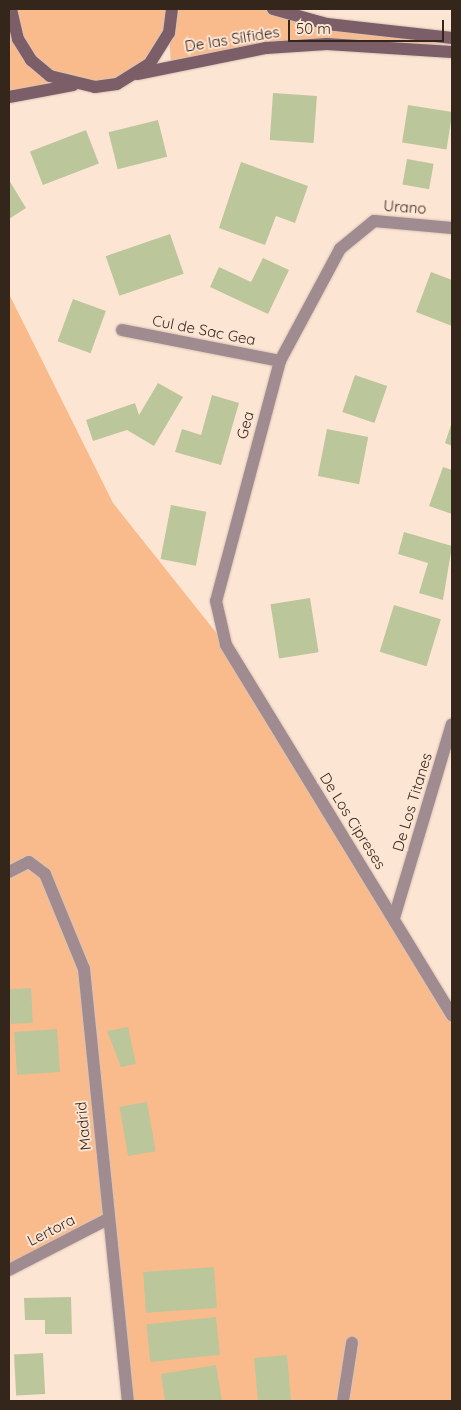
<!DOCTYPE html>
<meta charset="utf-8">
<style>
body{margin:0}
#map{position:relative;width:461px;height:1410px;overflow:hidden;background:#fde5d4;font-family:Quicksand,sans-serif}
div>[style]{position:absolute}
.green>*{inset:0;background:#fabb8c}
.building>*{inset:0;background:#bcc69b;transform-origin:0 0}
.roads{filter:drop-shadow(0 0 1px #d9c3b3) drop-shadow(0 0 1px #d9c3b3)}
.street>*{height:12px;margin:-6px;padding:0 6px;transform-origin:6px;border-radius:6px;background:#a08b91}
.secondary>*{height:12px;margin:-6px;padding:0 6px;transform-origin:6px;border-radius:6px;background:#7b5e67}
span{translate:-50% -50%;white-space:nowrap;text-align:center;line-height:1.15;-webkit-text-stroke:4px #fde5d4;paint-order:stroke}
.street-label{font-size:15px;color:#34261b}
.frame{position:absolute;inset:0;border:10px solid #34261b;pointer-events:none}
.scale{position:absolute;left:288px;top:20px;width:156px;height:22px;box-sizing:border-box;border:2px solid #34261b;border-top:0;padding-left:6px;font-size:15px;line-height:18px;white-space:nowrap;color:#34261b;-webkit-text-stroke:4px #fde5d4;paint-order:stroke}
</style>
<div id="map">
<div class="green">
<div style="clip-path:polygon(11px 9px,290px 9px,452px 47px,327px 44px,171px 65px,169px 34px,138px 67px,118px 78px,9px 103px)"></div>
<div style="clip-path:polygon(9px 294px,113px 503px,226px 645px,452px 1017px,452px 1401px,128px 1401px,108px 1219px,9px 1270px)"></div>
</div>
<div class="building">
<div style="left:273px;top:93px;width:44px;height:47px;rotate:4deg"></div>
<div style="left:408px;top:105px;width:45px;height:38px;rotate:9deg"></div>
<div style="left:158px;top:120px;width:38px;height:51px;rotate:76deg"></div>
<div style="left:86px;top:130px;width:36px;height:60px;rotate:69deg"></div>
<div style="left:407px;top:159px;width:27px;height:26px;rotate:10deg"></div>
<div style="clip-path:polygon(241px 162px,308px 186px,295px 223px,276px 216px,265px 245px,219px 228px)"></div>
<div style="clip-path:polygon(9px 180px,26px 208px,9px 219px)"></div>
<div style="left:170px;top:234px;width:42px;height:68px;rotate:71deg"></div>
<div style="clip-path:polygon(263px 258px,289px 270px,268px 314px,210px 287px,219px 267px,251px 282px)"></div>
<div style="clip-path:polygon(431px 272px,452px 280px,452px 326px,416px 312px)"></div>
<div style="left:73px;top:299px;width:35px;height:45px;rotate:20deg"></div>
<div style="left:355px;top:375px;width:34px;height:39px;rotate:19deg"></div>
<div style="clip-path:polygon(158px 383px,183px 397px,154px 446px,127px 430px,93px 441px,86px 420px,135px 403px,139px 415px)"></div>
<div style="clip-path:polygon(212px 395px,239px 403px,221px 465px,175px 452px,182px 429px,201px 435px)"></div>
<div style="clip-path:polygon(452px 422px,452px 446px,445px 443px)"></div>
<div style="left:327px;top:429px;width:42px;height:48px;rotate:11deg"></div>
<div style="clip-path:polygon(443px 467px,452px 470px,452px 514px,429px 506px)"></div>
<div style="left:171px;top:505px;width:36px;height:55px;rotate:11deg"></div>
<div style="clip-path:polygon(404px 532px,452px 546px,443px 600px,419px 593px,428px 563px,398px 554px)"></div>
<div style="left:310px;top:598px;width:55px;height:40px;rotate:81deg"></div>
<div style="left:394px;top:605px;width:49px;height:49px;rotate:17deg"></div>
<div style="left:31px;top:988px;width:35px;height:22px;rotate:87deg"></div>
<div style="clip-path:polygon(128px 1027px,136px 1064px,121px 1067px,107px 1031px)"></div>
<div style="left:57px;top:1029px;width:43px;height:43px;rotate:86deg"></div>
<div style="left:147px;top:1102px;width:50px;height:28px;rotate:80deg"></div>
<div style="left:214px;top:1267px;width:41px;height:71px;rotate:86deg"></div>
<div style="clip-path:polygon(71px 1297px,72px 1334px,45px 1334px,45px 1320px,25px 1320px,24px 1298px)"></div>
<div style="left:216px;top:1317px;width:38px;height:70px;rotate:84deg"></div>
<div style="left:43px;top:1353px;width:41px;height:29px;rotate:87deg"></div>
<div style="left:287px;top:1355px;width:46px;height:33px;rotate:85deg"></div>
<div style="clip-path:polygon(216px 1365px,222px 1401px,165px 1401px,161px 1374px)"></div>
</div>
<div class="roads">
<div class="street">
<div style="left:452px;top:228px;width:78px;rotate:-174.9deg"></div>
<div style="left:374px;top:221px;width:44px;rotate:140.5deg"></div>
<div style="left:340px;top:249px;width:127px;rotate:118.2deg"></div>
<div style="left:280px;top:361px;width:248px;rotate:104.9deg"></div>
<div style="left:216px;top:601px;width:45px;rotate:77.2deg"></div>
<div style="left:226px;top:645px;width:434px;rotate:58.6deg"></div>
<div style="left:122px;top:330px;width:161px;rotate:11.1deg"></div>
<div style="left:9px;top:872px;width:22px;rotate:-27deg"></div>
<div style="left:29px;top:862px;width:20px;rotate:37deg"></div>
<div style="left:45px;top:874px;width:103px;rotate:67.7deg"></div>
<div style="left:84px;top:969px;width:434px;rotate:84.2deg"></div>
<div style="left:394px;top:918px;width:202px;rotate:-73.4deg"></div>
<div style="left:9px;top:1270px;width:111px;rotate:-27.3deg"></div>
<div style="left:343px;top:1401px;width:59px;rotate:-81.2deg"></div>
</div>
<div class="secondary">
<div style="left:11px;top:9px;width:31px;rotate:77deg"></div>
<div style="left:18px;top:39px;width:25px;rotate:58deg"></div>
<div style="left:31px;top:60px;width:25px;rotate:40deg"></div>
<div style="left:50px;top:76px;width:46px;rotate:13.7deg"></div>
<div style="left:95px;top:87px;width:22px;rotate:-8deg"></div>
<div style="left:117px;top:84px;width:39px;rotate:-32deg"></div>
<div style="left:150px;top:63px;width:36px;rotate:-58deg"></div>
<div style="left:169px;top:33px;width:24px;rotate:-83deg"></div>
<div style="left:273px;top:9px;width:56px;rotate:15.5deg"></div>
<div style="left:327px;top:24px;width:126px;rotate:6.4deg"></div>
<div style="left:137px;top:74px;width:132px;rotate:-11.4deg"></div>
<div style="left:266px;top:48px;width:61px;rotate:-3.8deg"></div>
<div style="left:327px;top:44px;width:125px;rotate:3.7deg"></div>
<div style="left:9px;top:97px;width:65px;rotate:-10.6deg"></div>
</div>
</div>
<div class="street-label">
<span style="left:232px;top:39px;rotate:-9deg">De las Sílfides</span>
<span style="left:405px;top:207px;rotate:4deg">Urano</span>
<span style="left:204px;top:330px;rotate:11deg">Cul de Sac Gea</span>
<span style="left:245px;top:425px;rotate:-75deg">Gea</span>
<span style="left:412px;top:802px;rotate:-73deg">De Los Titanes</span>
<span style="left:353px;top:821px;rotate:58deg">De Los Cipreses</span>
<span style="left:83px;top:1126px;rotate:-96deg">Madrid</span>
<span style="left:51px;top:1230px;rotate:-27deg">Lertora</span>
</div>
<div class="frame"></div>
<div class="scale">50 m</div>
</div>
